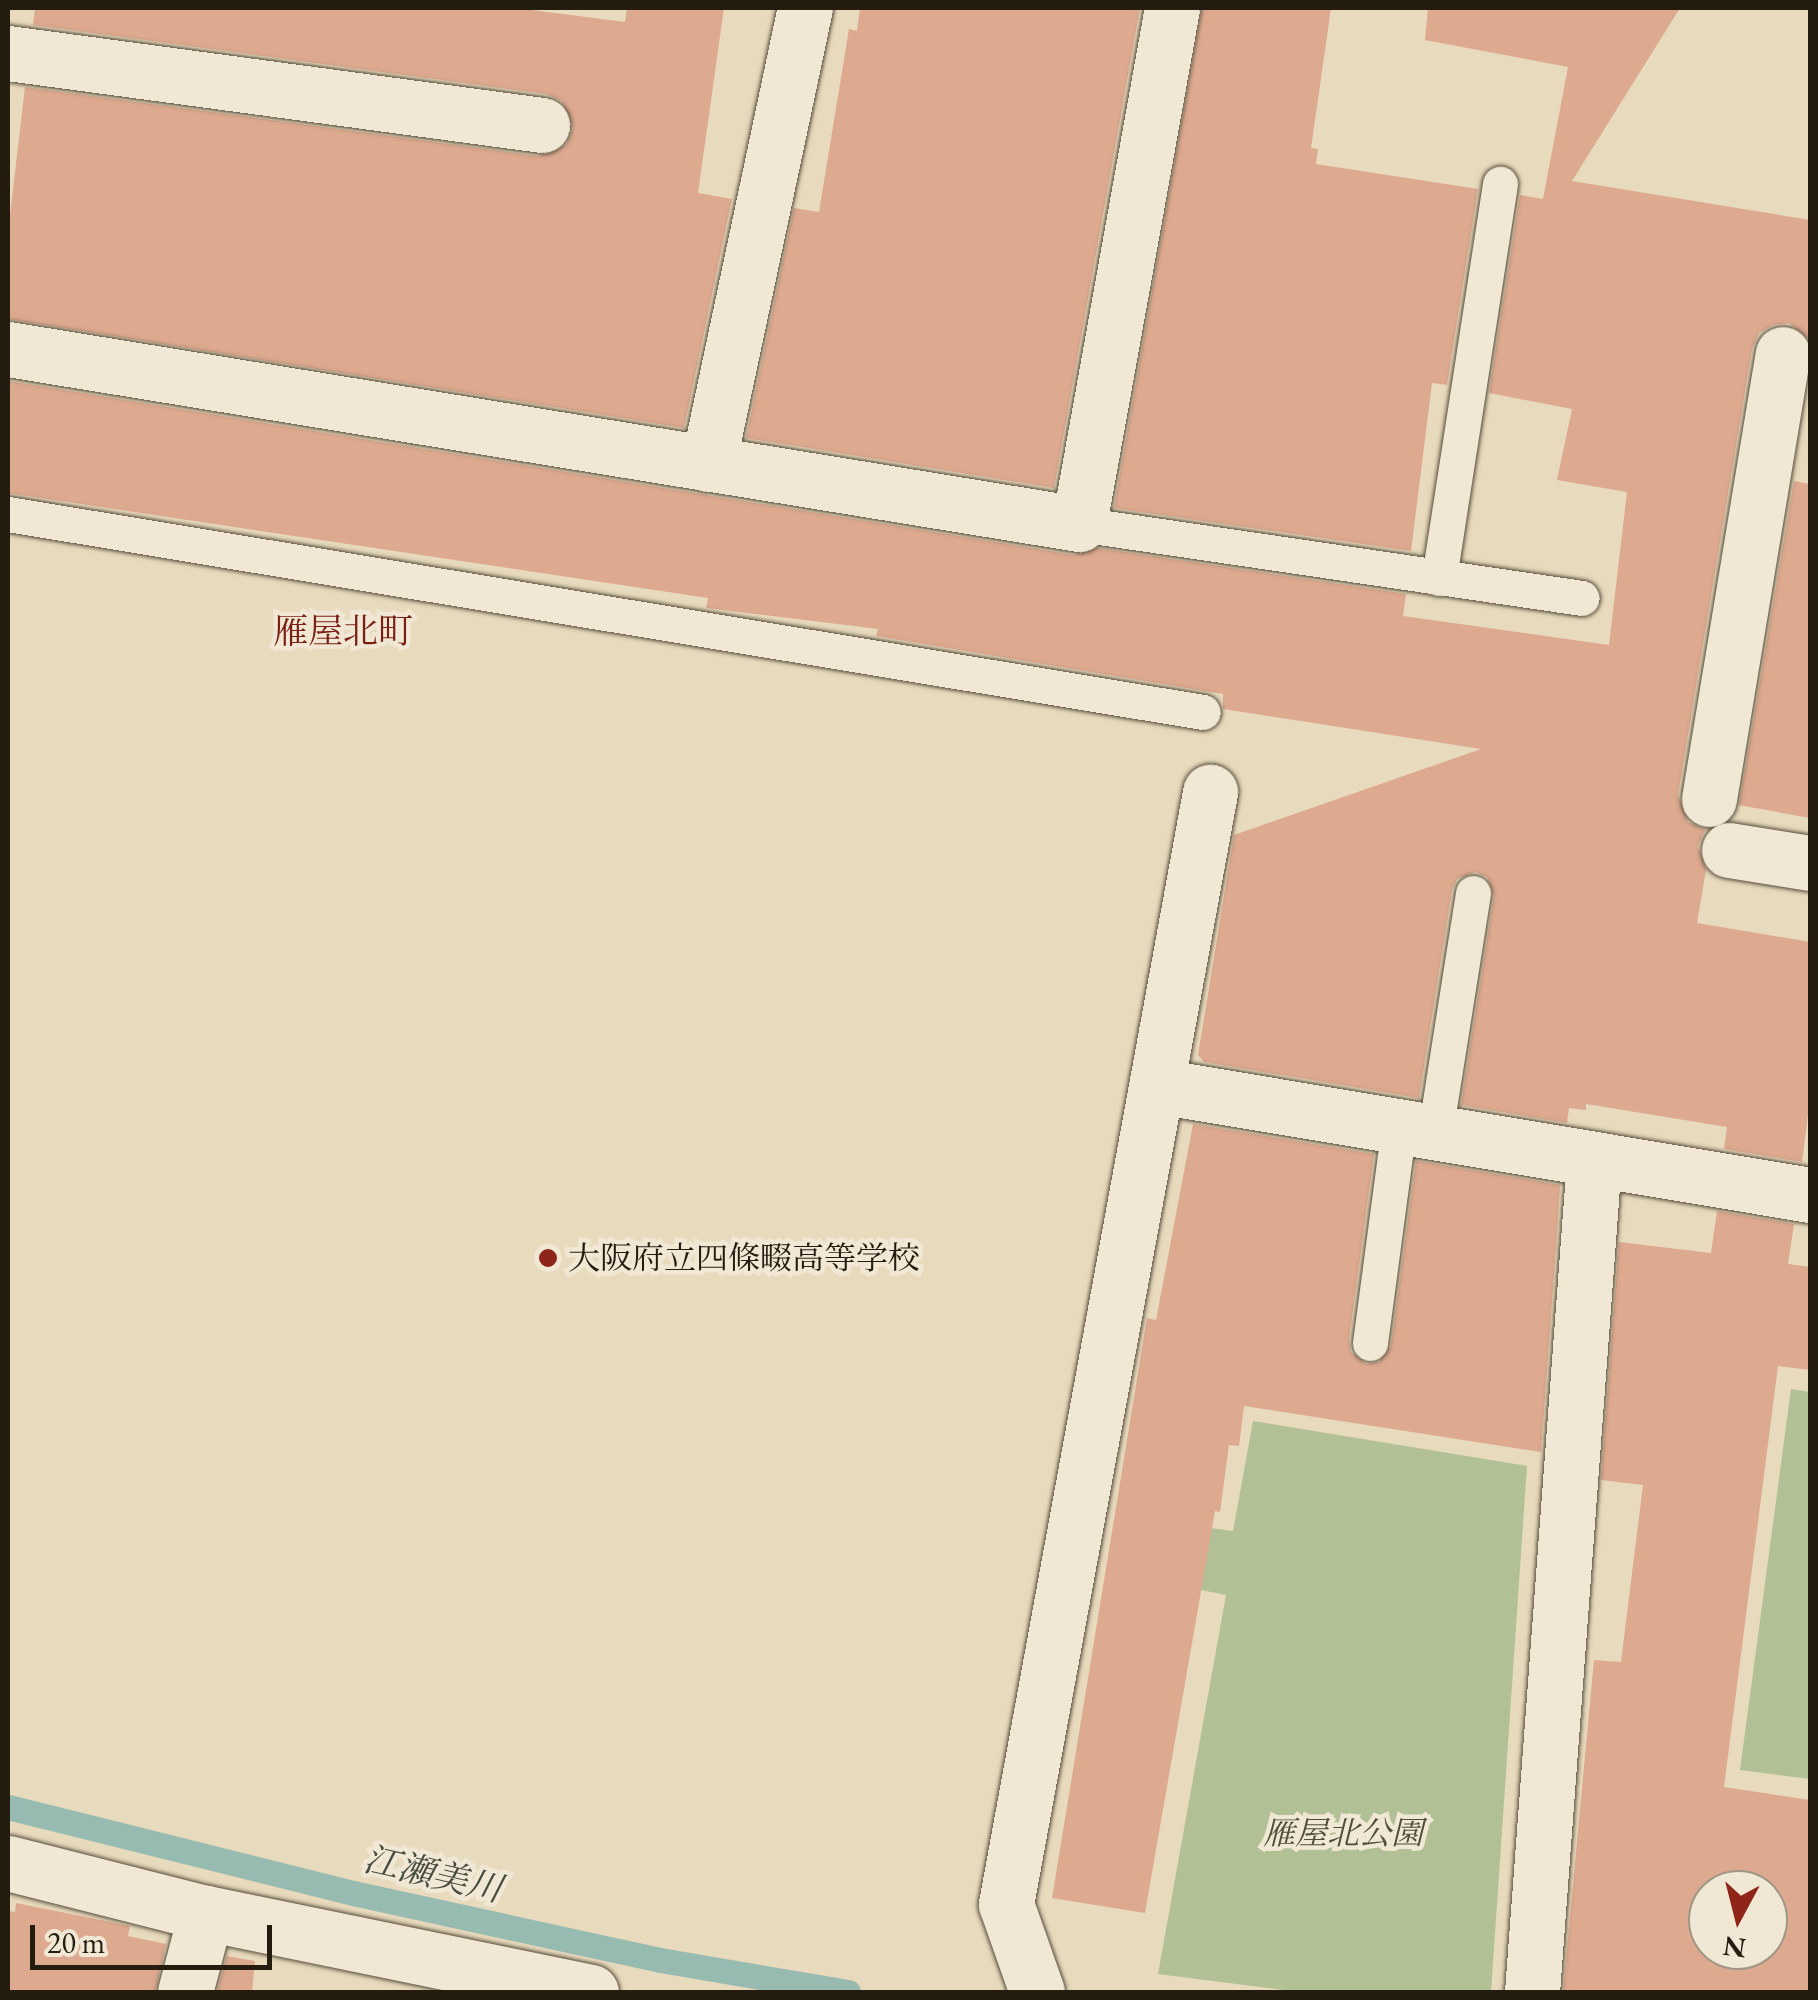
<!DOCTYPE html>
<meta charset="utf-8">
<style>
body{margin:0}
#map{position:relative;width:1818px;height:2000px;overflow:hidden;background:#e8dabd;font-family:"EB Garamond","Noto Serif JP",serif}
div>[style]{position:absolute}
.green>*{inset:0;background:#b1c195}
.stream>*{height:25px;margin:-12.5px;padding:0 12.5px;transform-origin:12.5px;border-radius:12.5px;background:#97bbb0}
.building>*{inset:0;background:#dda98f}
.roads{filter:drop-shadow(0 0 2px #564c3b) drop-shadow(0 0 2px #564c3b)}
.lane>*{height:35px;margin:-17.5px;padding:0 17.5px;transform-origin:17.5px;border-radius:17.5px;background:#f0e7d4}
.street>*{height:55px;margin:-27.5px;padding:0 27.5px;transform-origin:27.5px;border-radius:27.5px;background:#f0e7d4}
.dots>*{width:28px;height:28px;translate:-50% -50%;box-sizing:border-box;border:5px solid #f0e7d4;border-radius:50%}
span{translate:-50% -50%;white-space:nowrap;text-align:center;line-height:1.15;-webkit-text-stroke:9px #f0e7d4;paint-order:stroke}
.poi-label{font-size:32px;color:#251c10}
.left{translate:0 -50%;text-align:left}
.park-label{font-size:32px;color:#4f4e38;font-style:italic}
.neighbourhood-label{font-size:35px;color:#7a1f14}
.water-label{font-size:35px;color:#474c40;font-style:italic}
.frame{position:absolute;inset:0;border:10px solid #251c10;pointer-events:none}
.north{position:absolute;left:1688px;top:1870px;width:100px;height:100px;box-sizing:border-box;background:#f0e7d4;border:2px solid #9f9686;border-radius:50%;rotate:187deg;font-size:28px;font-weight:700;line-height:40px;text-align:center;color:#251c10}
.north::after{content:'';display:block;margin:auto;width:35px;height:45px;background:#8f2418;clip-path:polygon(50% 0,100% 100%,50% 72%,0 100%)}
.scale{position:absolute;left:30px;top:1925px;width:242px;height:45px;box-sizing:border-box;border:5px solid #251c10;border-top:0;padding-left:12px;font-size:30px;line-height:35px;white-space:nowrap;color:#251c10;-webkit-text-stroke:8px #f0e7d4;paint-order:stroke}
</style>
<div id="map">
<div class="green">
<div style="clip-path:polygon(1791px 1389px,1810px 1392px,1810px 1779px,1740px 1770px)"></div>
<div style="clip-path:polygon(1253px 1421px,1527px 1466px,1491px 1992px,1300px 1992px,1158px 1974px,1226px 1595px,1112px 1572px,1119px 1516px,1233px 1531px)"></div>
</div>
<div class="stream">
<div style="left:8px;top:1807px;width:356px;rotate:14deg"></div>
<div style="left:353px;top:1893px;width:314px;rotate:12.3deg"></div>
<div style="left:660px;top:1960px;width:191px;rotate:9.7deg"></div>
</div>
<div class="building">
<div style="clip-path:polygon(35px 8px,516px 8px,625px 22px,627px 8px,724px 8px,698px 193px,732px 199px,684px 428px,8px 319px,8px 232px,25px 87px,538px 156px,566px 145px,573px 128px,562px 101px,546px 94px,33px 25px)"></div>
<div style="clip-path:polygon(860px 8px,1140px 8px,1054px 488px,746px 438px,794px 208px,819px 212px,849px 29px,857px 31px)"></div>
<div style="clip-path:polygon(1202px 8px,1331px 8px,1311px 148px,1318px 149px,1316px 164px,1478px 189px,1447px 385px,1432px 383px,1411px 551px,1114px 508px)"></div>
<div style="clip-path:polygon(1428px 8px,1680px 8px,1572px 181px,1810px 220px,1810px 340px,1789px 323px,1773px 325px,1759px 333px,1752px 349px,1678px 795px,1688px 822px,1705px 830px,1698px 846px,1706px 870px,1697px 923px,1810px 942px,1810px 1099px,1802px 1162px,1724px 1149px,1727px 1127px,1586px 1104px,1586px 1110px,1569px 1108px,1567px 1123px,1461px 1105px,1494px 896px,1487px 877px,1475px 872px,1457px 879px,1452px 890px,1419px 1098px,1204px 1062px,1198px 1055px,1234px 835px,1481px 749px,1223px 709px,1223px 694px,876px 636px,878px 629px,706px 608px,708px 598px,8px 493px,8px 381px,1074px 555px,1097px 548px,1406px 594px,1403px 616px,1609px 645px,1627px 492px,1557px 480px,1572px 409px,1489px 393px,1520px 195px,1543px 199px,1568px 67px,1425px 40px)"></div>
<div style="clip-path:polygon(1794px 481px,1810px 484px,1810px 818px,1739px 805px)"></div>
<div style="clip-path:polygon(1193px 1124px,1374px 1154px,1349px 1340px,1351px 1352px,1366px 1364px,1379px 1362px,1391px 1346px,1416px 1161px,1560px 1185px,1557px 1234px,1541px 1452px,1244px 1406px,1239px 1446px,1229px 1445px,1220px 1512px,1215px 1511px,1145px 1913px,1052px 1898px,1147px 1318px,1156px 1320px)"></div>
<div style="clip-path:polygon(evenodd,1717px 1211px,1794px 1224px,1788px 1264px,1810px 1267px,1810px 1370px,1778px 1366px,1724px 1787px,1810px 1800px,1810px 1992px,1563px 1992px,1594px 1660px,1621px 1662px,1643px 1485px,1601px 1480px,1619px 1242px,1711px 1253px,1717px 1211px,1708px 1890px,1768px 1890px,1768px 1950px,1708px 1950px,1708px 1890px)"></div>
<div style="clip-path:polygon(16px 1903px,130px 1926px,128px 1936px,166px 1944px,155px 1992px,8px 1992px,8px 1911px,15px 1912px)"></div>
<div style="clip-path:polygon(227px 1956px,255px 1961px,252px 1992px,217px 1992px)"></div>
</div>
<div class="roads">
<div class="lane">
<div style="left:8px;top:514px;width:1211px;rotate:9.41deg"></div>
<div style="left:1079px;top:524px;width:508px;rotate:8.37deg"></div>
<div style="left:1439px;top:578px;width:399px;rotate:-81.2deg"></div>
<div style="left:1435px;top:1133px;width:243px;rotate:-81deg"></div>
<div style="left:1370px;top:1343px;width:218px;rotate:-82.4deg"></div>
</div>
<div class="street">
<div style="left:8px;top:53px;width:539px;rotate:7.68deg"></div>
<div style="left:8px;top:349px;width:1085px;rotate:9.28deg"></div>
<div style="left:1079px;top:524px;width:524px;rotate:-79.78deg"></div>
<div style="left:708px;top:464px;width:466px;rotate:-78deg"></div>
<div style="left:1709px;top:799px;width:451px;rotate:-80.6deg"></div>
<div style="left:1729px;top:850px;width:82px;rotate:9.1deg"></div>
<div style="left:1158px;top:1086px;width:661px;rotate:9.49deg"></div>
<div style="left:8px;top:1863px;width:204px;rotate:14.2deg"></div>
<div style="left:206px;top:1913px;width:393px;rotate:11.6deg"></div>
<div style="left:185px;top:1992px;width:82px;rotate:-75.1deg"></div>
<div style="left:1037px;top:1992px;width:93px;rotate:-109.4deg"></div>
<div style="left:1006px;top:1904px;width:1131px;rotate:-79.6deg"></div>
<div style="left:1532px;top:1992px;width:835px;rotate:-85.74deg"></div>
</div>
</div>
<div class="dots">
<div style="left:548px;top:1258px;background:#8f2418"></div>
</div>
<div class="poi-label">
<span class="left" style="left:568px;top:1258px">大阪府立四條畷高等学校</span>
</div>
<div class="park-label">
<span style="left:1343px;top:1833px">雁屋北公園</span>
</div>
<div class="neighbourhood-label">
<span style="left:343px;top:631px">雁屋北町</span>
</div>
<div class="water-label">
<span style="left:433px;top:1874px;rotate:13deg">江瀬美川</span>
</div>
<div class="frame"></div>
<div class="north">N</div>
<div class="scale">20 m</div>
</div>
